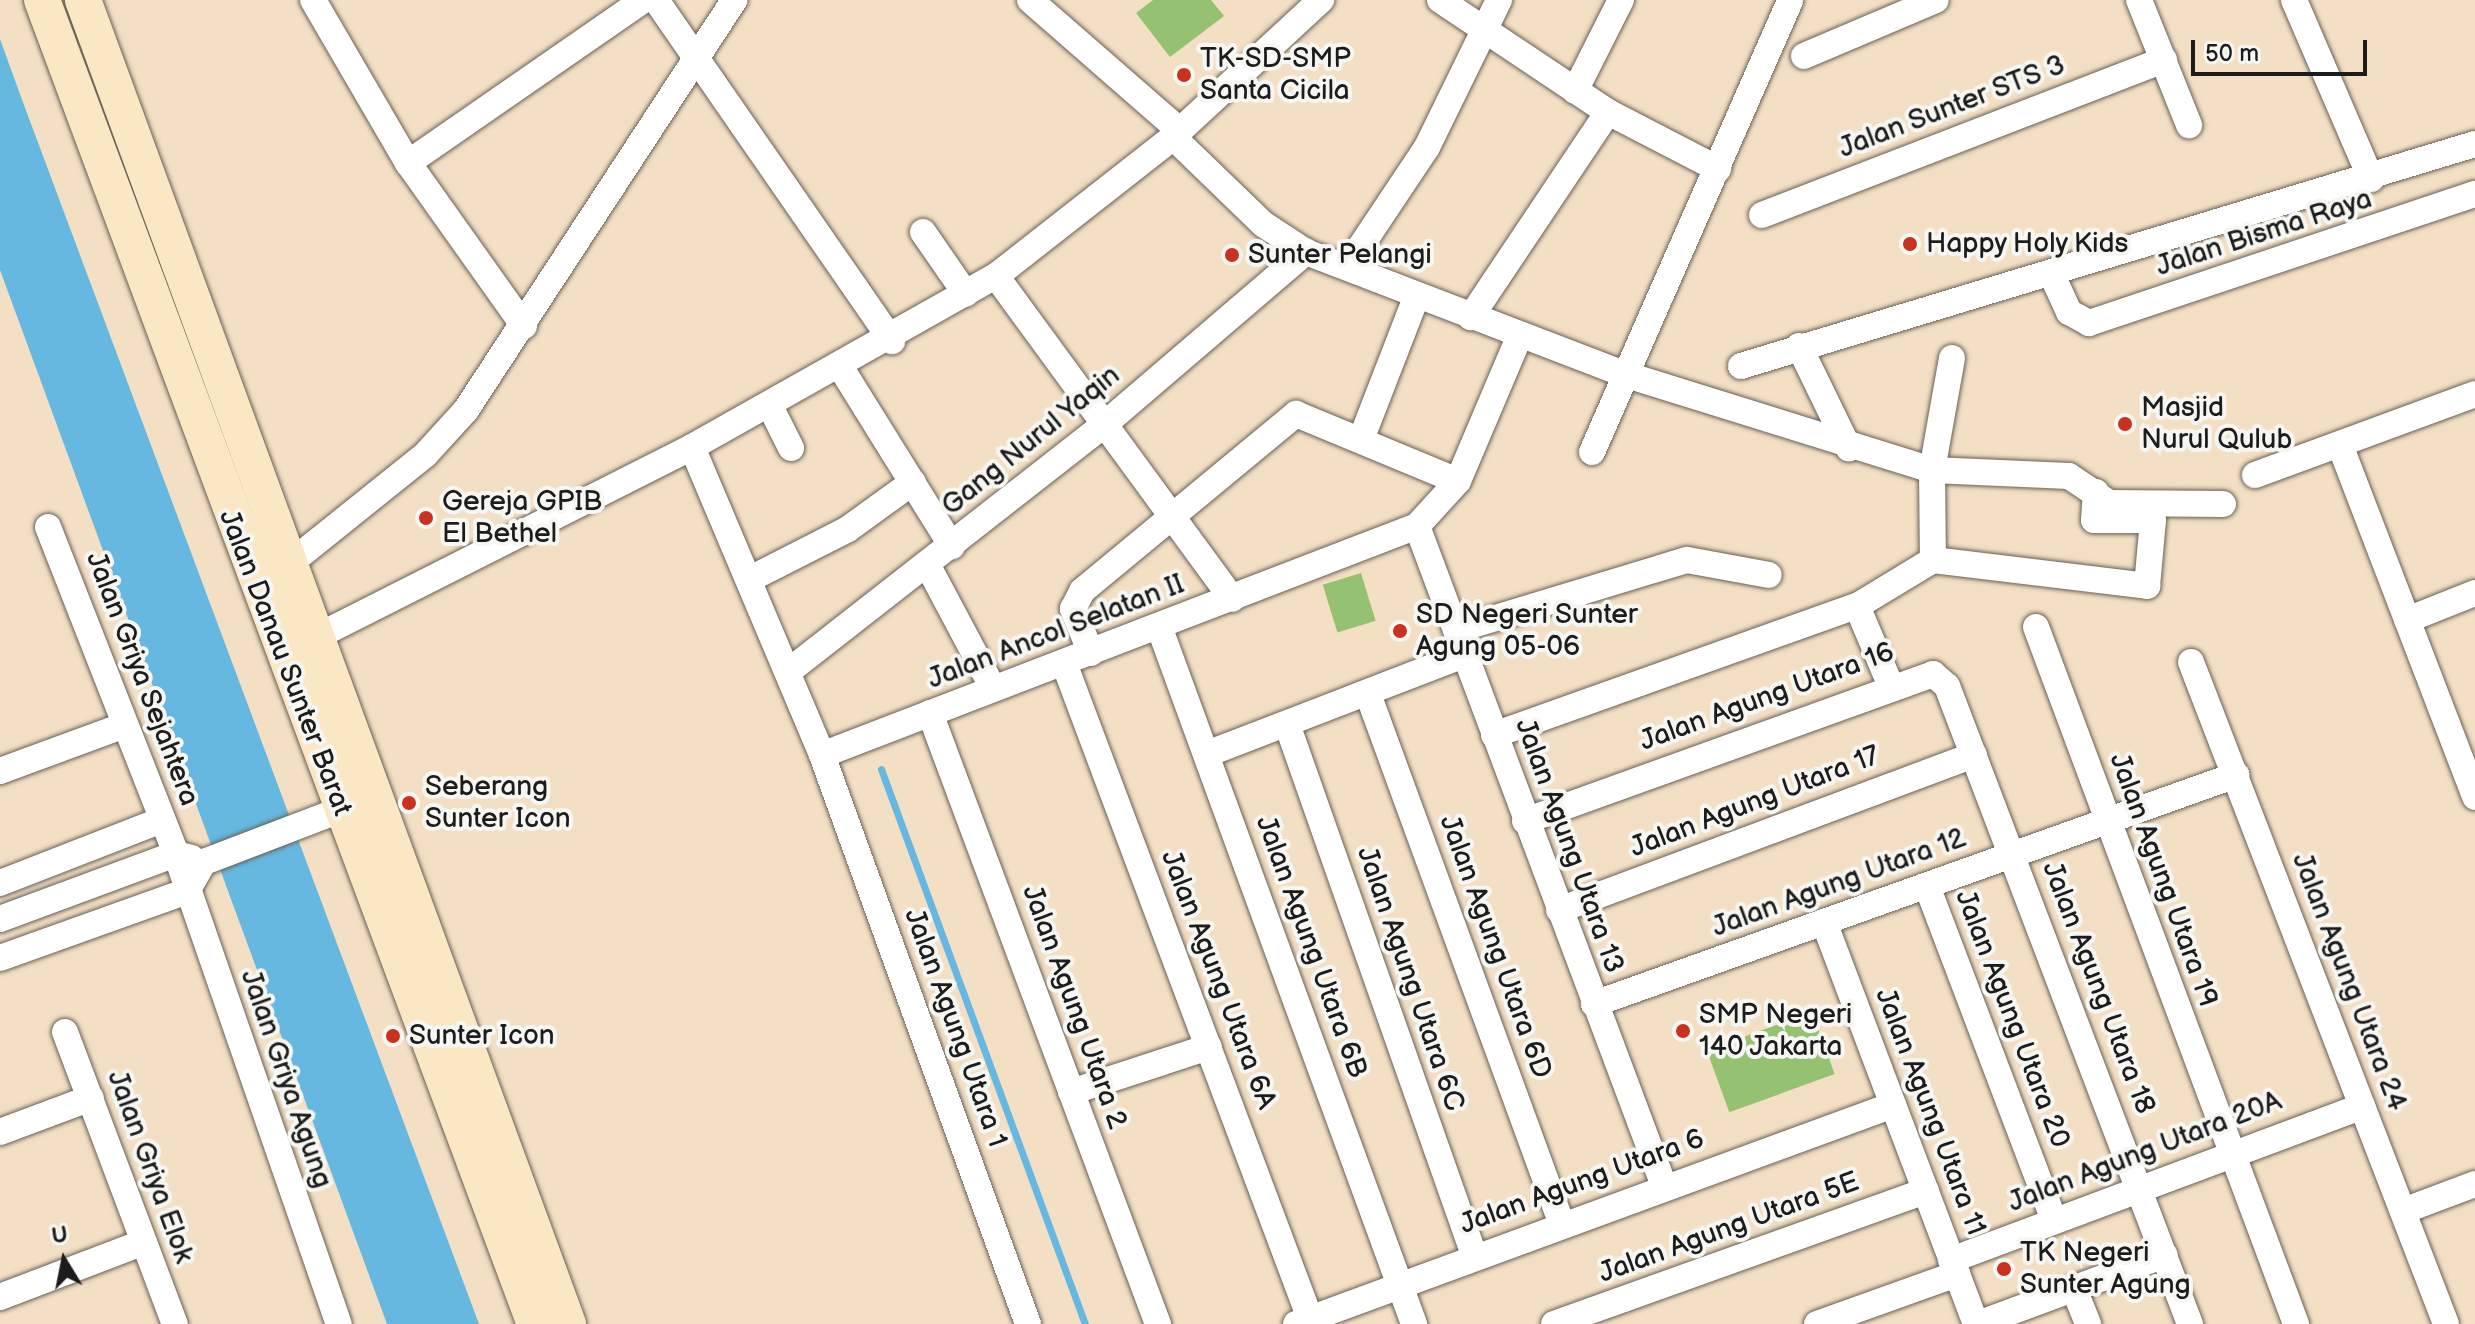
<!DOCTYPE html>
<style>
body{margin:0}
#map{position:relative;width:2475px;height:1324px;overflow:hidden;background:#f3dfc3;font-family:"Balsamiq Sans",sans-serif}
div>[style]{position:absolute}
.green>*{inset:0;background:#94c271;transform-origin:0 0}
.water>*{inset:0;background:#66b8e1}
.stream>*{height:7px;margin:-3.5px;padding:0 3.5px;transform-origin:3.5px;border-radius:3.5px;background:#66b8e1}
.roads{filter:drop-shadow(0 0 2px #676056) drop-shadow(0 0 2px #676056)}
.minor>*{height:26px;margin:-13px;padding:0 13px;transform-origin:13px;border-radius:13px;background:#fff}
.secondary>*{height:36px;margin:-18px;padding:0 18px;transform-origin:18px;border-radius:18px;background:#fae7c3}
.dots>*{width:22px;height:22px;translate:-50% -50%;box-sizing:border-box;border:4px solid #f6f6f2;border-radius:50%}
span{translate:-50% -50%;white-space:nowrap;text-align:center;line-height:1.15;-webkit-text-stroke:8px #f6f6f2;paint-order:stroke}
.poi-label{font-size:28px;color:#1c1c1c}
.left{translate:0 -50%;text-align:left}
.street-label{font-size:28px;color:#1c1c1c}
.north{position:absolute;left:24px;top:1220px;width:80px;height:80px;-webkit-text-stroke:6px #f6f6f2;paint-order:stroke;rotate:350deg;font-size:22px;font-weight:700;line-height:32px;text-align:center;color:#1c1c1c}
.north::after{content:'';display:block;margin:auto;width:28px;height:36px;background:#1c1c1c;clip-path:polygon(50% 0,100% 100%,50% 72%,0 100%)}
.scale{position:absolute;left:2191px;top:40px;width:176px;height:36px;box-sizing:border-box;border:4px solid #1c1c1c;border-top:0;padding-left:10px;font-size:24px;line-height:28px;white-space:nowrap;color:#1c1c1c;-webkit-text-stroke:6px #f6f6f2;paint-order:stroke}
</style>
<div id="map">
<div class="green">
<div style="clip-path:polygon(1153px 0,1211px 0,1224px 16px,1170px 57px,1136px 13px)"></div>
<div style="left:1361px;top:573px;width:50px;height:40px;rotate:73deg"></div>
<div style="left:1812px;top:1012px;width:66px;height:112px;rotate:70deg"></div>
</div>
<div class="water">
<div style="clip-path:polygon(0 39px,21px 97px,479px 1324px,387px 1324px,0 270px)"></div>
</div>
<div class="stream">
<div style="left:881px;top:769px;width:591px;rotate:69.82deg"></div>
</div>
<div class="roads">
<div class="minor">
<div style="left:313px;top:0;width:189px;rotate:59.8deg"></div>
<div style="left:656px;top:0;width:415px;rotate:55.3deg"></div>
<div style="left:1030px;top:0;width:199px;rotate:41.1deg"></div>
<div style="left:1440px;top:0;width:202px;rotate:33.7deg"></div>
<div style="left:1608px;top:112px;width:247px;rotate:123.8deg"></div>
<div style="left:2139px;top:0;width:135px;rotate:68.2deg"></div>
<div style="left:2294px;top:0;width:195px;rotate:66.7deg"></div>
<div style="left:1804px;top:56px;width:143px;rotate:-23deg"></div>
<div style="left:1575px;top:91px;width:102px;rotate:-63.2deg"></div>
<div style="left:1608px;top:112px;width:124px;rotate:27.4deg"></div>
<div style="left:1173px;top:137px;width:125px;rotate:44deg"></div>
<div style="left:1263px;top:224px;width:51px;rotate:33.1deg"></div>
<div style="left:1306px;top:252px;width:344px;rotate:21deg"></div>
<div style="left:1627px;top:375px;width:319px;rotate:17.3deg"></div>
<div style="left:1932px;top:470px;width:90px;rotate:89.4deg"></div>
<div style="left:1933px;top:560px;width:216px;rotate:6.9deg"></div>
<div style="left:2147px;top:586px;width:66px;rotate:-84.8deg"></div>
<div style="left:2153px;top:520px;width:59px;rotate:180deg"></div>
<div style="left:2094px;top:520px;width:28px;rotate:-86deg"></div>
<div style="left:1762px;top:215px;width:431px;rotate:-21.1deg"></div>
<div style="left:923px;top:232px;width:75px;rotate:55.3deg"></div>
<div style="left:1347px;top:267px;width:144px;rotate:-56.3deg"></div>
<div style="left:1427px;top:147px;width:164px;rotate:-63.9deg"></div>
<div style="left:2052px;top:275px;width:41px;rotate:65.3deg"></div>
<div style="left:2069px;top:312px;width:23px;rotate:29deg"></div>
<div style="left:2089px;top:323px;width:407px;rotate:-18.5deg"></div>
<div style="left:996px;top:276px;width:400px;rotate:53.8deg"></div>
<div style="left:524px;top:326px;width:200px;rotate:-125.4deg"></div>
<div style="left:408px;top:163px;width:286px;rotate:-34.7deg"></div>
<div style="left:1799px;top:346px;width:114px;rotate:64.1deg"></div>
<div style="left:1952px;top:358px;width:114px;rotate:100.1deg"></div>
<div style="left:1932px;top:470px;width:137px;rotate:2.5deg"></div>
<div style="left:2069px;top:476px;width:48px;rotate:34deg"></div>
<div style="left:2109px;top:503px;width:114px;rotate:0.5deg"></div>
<div style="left:1741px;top:366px;width:767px;rotate:-16.83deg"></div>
<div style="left:841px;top:368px;width:210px;rotate:58.1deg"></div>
<div style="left:770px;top:406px;width:47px;rotate:63.4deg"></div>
<div style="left:1362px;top:437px;width:152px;rotate:-68.8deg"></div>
<div style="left:2340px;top:445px;width:377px;rotate:69deg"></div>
<div style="left:692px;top:447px;width:334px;rotate:67.1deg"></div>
<div style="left:822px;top:755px;width:605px;rotate:70.1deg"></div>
<div style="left:1592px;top:452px;width:493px;rotate:-66.3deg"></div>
<div style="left:2255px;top:475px;width:234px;rotate:-20.2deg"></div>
<div style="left:1417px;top:526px;width:705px;rotate:69.48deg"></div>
<div style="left:48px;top:527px;width:351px;rotate:68.6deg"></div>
<div style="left:176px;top:854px;width:497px;rotate:70.9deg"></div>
<div style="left:289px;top:564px;width:174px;rotate:-38.7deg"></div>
<div style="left:425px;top:455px;width:61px;rotate:-47.7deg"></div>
<div style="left:466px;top:410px;width:490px;rotate:-56.8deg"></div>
<div style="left:928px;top:566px;width:138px;rotate:62deg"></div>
<div style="left:750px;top:579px;width:110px;rotate:-27deg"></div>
<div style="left:848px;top:529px;width:80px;rotate:-35.9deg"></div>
<div style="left:1857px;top:606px;width:85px;rotate:67.1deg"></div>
<div style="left:2407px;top:620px;width:73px;rotate:-21.7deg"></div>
<div style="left:2036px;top:627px;width:744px;rotate:69.54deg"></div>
<div style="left:1160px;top:629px;width:740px;rotate:69.92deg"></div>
<div style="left:1456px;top:630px;width:241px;rotate:-16.9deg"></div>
<div style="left:1687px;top:560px;width:83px;rotate:10.4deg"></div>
<div style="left:314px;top:638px;width:424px;rotate:-26.8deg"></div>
<div style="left:692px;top:447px;width:349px;rotate:-29.4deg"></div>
<div style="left:996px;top:276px;width:225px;rotate:-38.1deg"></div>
<div style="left:1173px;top:137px;width:202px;rotate:-42.8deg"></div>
<div style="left:1091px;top:653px;width:48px;rotate:-112.2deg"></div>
<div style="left:1073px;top:609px;width:20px;rotate:-63deg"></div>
<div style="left:1082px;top:591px;width:278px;rotate:-39.6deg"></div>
<div style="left:1296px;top:414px;width:175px;rotate:22.5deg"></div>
<div style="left:2191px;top:662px;width:709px;rotate:68.93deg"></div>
<div style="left:1064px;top:663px;width:706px;rotate:69.43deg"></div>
<div style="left:789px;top:671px;width:401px;rotate:-38deg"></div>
<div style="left:1105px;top:424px;width:265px;rotate:-40.6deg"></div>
<div style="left:1368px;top:694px;width:562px;rotate:69.92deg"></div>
<div style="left:930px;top:713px;width:652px;rotate:69.54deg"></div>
<div style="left:1287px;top:724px;width:563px;rotate:70.6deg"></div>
<div style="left:1494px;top:735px;width:385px;rotate:-19.6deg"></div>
<div style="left:1857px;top:606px;width:89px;rotate:-31.2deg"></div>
<div style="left:1207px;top:754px;width:275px;rotate:-21.1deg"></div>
<div style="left:822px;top:755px;width:638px;rotate:-21.05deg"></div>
<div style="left:1417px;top:526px;width:61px;rotate:-47.7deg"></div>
<div style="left:1458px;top:481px;width:159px;rotate:-67deg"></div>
<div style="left:0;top:771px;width:130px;rotate:-20.2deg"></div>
<div style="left:1525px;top:821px;width:434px;rotate:-19.8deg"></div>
<div style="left:1933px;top:674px;width:18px;rotate:41deg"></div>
<div style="left:1947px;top:686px;width:683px;rotate:69.15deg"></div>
<div style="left:204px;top:862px;width:146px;rotate:-20.9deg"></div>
<div style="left:0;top:883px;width:174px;rotate:-21.3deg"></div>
<div style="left:1927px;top:886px;width:358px;rotate:69.2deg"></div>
<div style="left:1559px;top:910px;width:443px;rotate:-20.5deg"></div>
<div style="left:0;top:919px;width:188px;rotate:-20.3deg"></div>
<div style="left:176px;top:854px;width:16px;rotate:14deg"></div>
<div style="left:1824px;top:922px;width:430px;rotate:69.3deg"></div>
<div style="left:0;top:958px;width:199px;rotate:-19.7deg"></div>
<div style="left:187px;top:891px;width:34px;rotate:-60deg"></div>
<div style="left:1594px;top:1004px;width:682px;rotate:-19.63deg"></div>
<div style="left:65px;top:1032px;width:312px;rotate:69.4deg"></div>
<div style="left:1071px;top:1092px;width:145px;rotate:-18.1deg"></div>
<div style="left:0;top:1132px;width:97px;rotate:-20.5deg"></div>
<div style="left:2403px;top:1211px;width:77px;rotate:-20.6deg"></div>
<div style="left:1951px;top:1260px;width:439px;rotate:-20.5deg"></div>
<div style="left:2074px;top:1289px;width:38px;rotate:68deg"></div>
<div style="left:0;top:1297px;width:154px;rotate:-20.9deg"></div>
<div style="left:1296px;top:1324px;width:636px;rotate:-20.14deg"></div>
<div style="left:1554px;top:1324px;width:395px;rotate:-19.7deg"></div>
<div style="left:1817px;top:1324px;width:149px;rotate:-19.7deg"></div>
<div style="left:1978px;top:1324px;width:199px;rotate:-20.3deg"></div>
</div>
<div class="secondary">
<div style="left:42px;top:0;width:1413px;rotate:69.58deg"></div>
<div style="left:83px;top:0;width:1410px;rotate:69.88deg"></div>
</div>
</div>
<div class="dots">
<div style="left:1184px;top:75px;background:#c8321e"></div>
<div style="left:1910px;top:244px;background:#c8321e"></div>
<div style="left:1232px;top:255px;background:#c8321e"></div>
<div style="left:2125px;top:424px;background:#c8321e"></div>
<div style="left:426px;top:518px;background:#c8321e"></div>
<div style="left:1400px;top:631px;background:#c8321e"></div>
<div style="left:409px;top:803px;background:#c8321e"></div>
<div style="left:1683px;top:1031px;background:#c8321e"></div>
<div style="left:393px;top:1036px;background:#c8321e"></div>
<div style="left:2004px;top:1269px;background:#c8321e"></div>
</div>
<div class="poi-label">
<span class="left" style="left:1200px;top:75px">TK-SD-SMP<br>Santa Cicila</span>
<span class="left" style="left:1926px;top:244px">Happy Holy Kids</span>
<span class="left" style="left:1248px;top:255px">Sunter Pelangi</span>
<span class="left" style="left:2141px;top:424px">Masjid<br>Nurul Qulub</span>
<span class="left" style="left:442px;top:518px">Gereja GPIB<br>El Bethel</span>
<span class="left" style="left:1416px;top:631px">SD Negeri Sunter<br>Agung 05-06</span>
<span class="left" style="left:425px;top:803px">Seberang<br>Sunter Icon</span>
<span class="left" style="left:1699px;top:1031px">SMP Negeri<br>140 Jakarta</span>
<span class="left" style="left:409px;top:1036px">Sunter Icon</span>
<span class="left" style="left:2020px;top:1269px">TK Negeri<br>Sunter Agung</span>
</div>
<div class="street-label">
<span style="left:1952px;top:107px;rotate:-21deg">Jalan Sunter STS 3</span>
<span style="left:2264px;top:233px;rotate:-18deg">Jalan Bisma Raya</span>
<span style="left:1031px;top:441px;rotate:-39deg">Gang Nurul Yaqin</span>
<span style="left:1056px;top:632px;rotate:-21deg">Jalan Ancol Selatan II</span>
<span style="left:285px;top:663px;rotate:69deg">Jalan Danau Sunter Barat</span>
<span style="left:142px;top:679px;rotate:69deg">Jalan Griya Sejahtera</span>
<span style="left:1767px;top:697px;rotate:-20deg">Jalan Agung Utara 16</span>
<span style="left:1755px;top:802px;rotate:-21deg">Jalan Agung Utara 17</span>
<span style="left:1569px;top:846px;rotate:70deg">Jalan Agung Utara 13</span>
<span style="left:2163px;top:880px;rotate:70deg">Jalan Agung Utara 19</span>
<span style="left:1839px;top:883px;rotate:-20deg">Jalan Agung Utara 12</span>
<span style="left:1311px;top:947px;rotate:70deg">Jalan Agung Utara 6B</span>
<span style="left:1495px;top:947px;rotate:70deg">Jalan Agung Utara 6D</span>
<span style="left:1410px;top:979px;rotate:71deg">Jalan Agung Utara 6C</span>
<span style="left:1218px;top:980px;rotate:69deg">Jalan Agung Utara 6A</span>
<span style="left:2349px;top:982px;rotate:69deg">Jalan Agung Utara 24</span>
<span style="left:2098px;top:988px;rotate:69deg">Jalan Agung Utara 18</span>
<span style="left:1074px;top:1007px;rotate:70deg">Jalan Agung Utara 2</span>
<span style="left:2012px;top:1019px;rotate:69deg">Jalan Agung Utara 20</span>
<span style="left:955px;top:1028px;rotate:70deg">Jalan Agung Utara 1</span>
<span style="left:286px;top:1079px;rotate:71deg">Jalan Griya Agung</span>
<span style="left:1930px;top:1112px;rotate:69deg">Jalan Agung Utara 11</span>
<span style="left:2145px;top:1152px;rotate:-21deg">Jalan Agung Utara 20A</span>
<span style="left:150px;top:1167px;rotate:70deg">Jalan Griya Elok</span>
<span style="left:1582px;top:1182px;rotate:-20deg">Jalan Agung Utara 6</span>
<span style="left:1729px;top:1228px;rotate:-20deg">Jalan Agung Utara 5E</span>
</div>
<div class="north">U</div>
<div class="scale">50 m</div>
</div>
